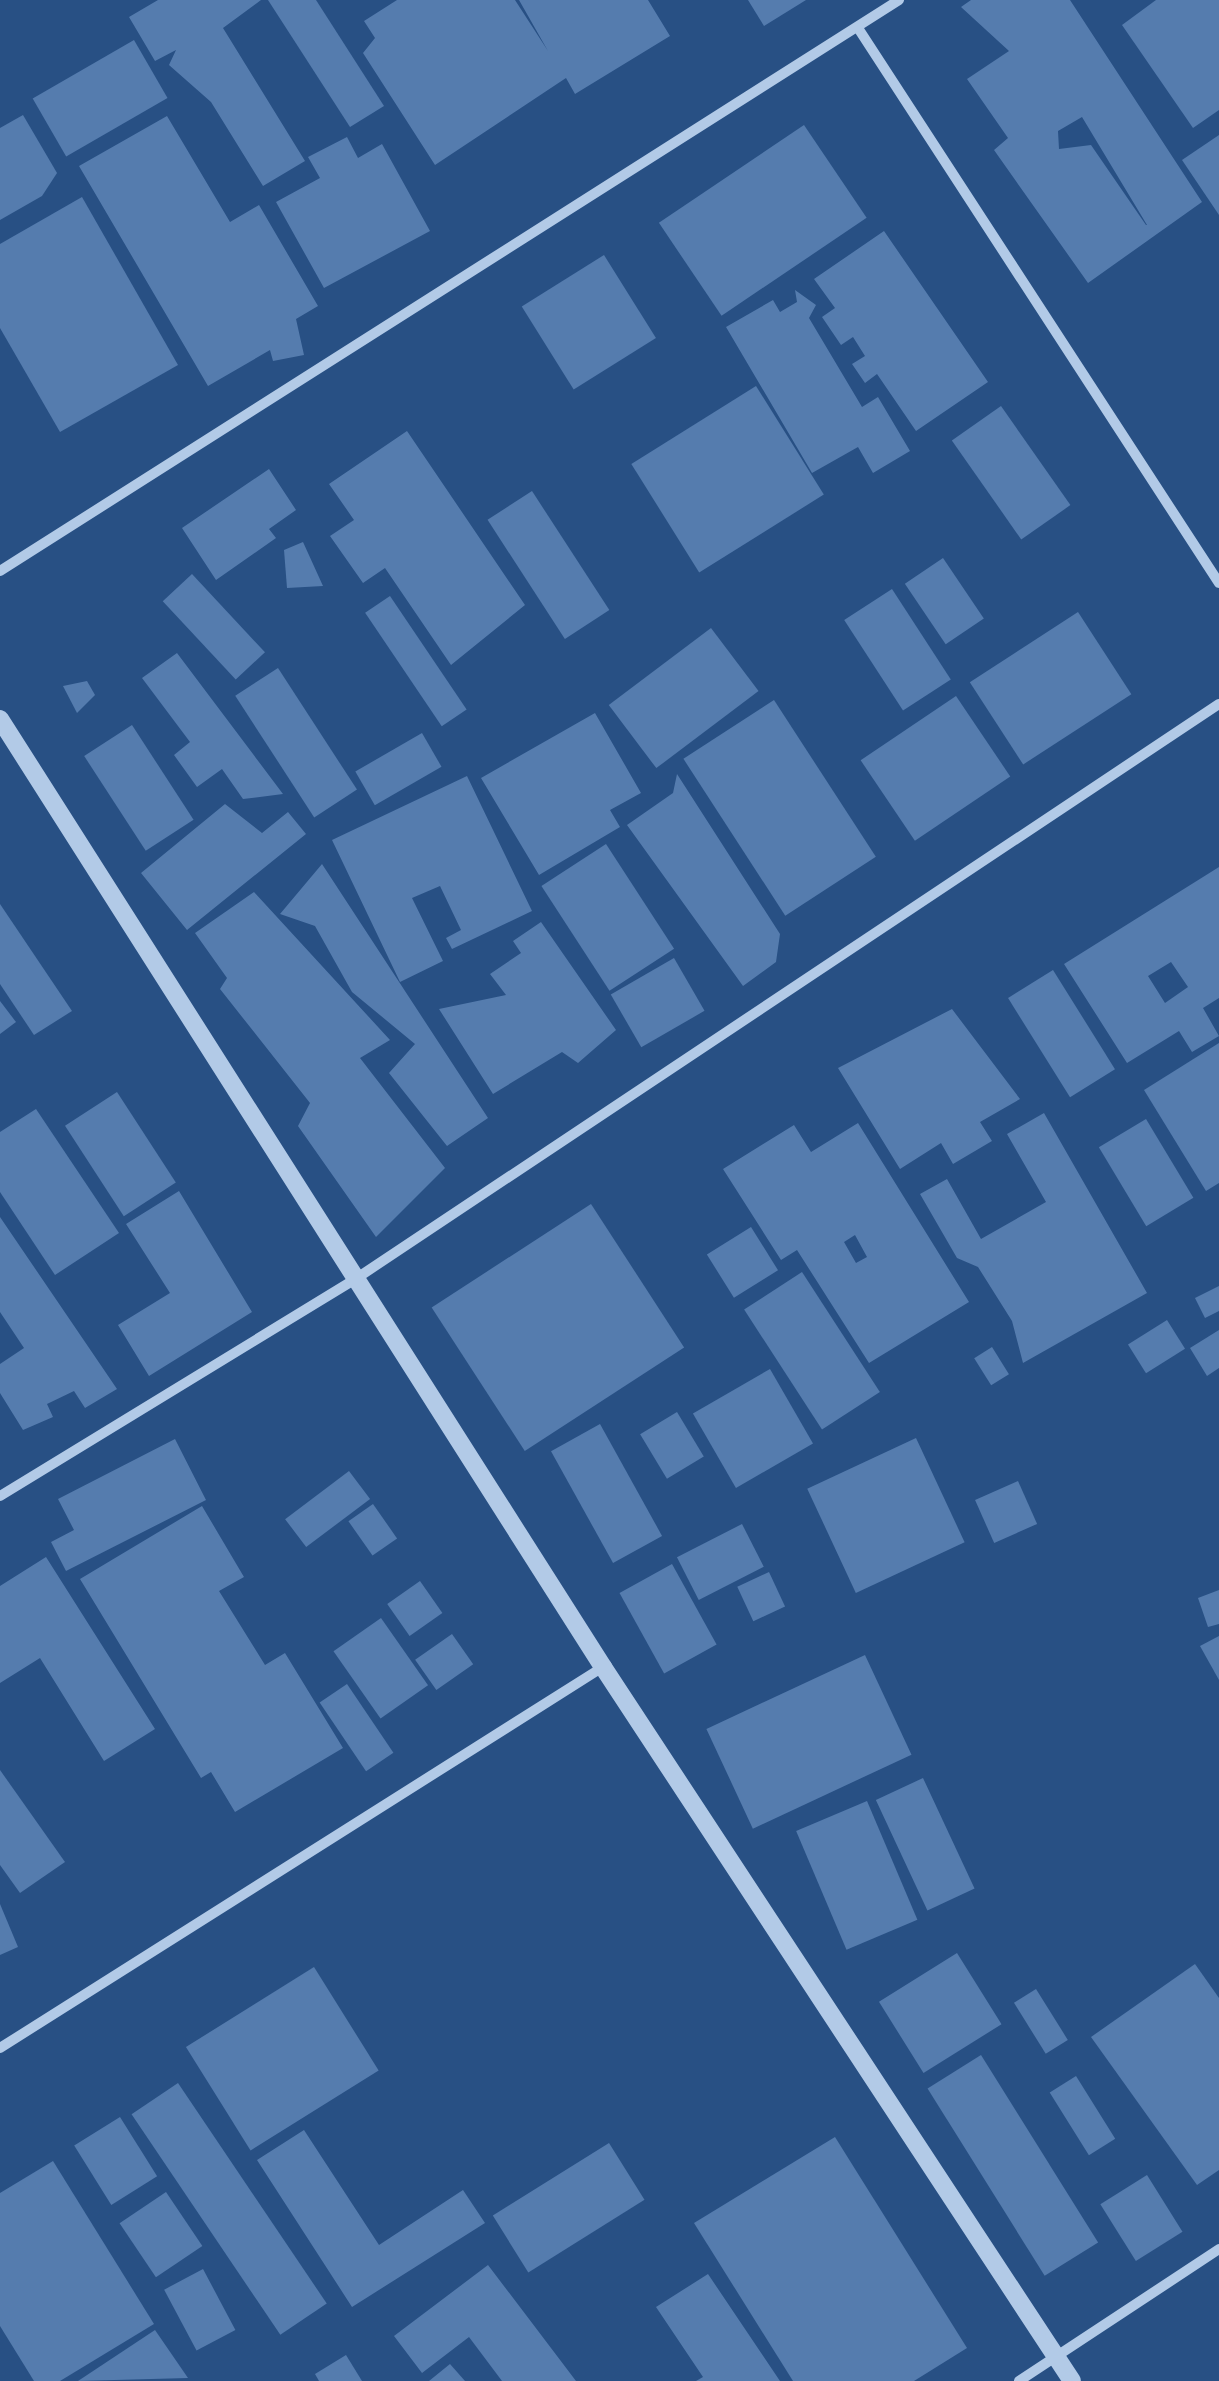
<!DOCTYPE html>
<style>
body{margin:0}
#map{position:relative;width:1219px;height:2381px;overflow:hidden;background:#285084;font-family:Karla,sans-serif}
div>[style]{position:absolute}
.building>*{inset:0;background:#557cae;transform-origin:0 0}
.minor>*{height:10px;margin:-5px;padding:0 5px;transform-origin:5px;border-radius:5px;background:#b2cae7}
.tertiary>*{height:18px;margin:-9px;padding:0 9px;transform-origin:9px;border-radius:9px;background:#b2cae7}
span{translate:-50% -50%;white-space:nowrap;text-align:center;line-height:1.15;-webkit-text-stroke:9px #285084;paint-order:stroke}
</style>
<div id="map">
<div class="building">
<div style="clip-path:polygon(158px 0,261px 0,223px 28px,305px 161px,263px 186px,211px 102px,169px 65px,176px 50px,155px 61px,129px 17px)"></div>
<div style="clip-path:polygon(268px 0,316px 0,384px 106px,350px 127px)"></div>
<div style="clip-path:polygon(397px 0,515px 0,548px 51px,519px 0,648px 0,670px 36px,575px 94px,566px 78px,435px 165px,363px 53px,375px 38px,364px 21px)"></div>
<div style="clip-path:polygon(748px 0,806px 0,764px 26px)"></div>
<div style="clip-path:polygon(evenodd,971px 0,1070px 0,1202px 202px,1088px 283px,994px 150px,1008px 138px,967px 79px,1009px 51px,961px 7px,971px 0,1082px 117px,1147px 225px,1146px 225px,1091px 145px,1059px 149px,1058px 131px,1082px 117px)"></div>
<div style="clip-path:polygon(1156px 0,1219px 0,1219px 110px,1193px 128px,1122px 25px)"></div>
<div style="left:134px;top:40px;width:67px;height:117px;rotate:60deg"></div>
<div style="clip-path:polygon(23px 115px,57px 173px,42px 196px,0 220px,0 128px)"></div>
<div style="clip-path:polygon(167px 116px,230px 222px,259px 205px,318px 306px,296px 319px,304px 355px,273px 361px,270px 350px,208px 386px,79px 166px)"></div>
<div style="left:804px;top:125px;width:112px;height:175px;rotate:56deg"></div>
<div style="clip-path:polygon(1219px 135px,1219px 215px,1182px 160px)"></div>
<div style="clip-path:polygon(347px 137px,358px 158px,382px 144px,430px 231px,324px 288px,276px 202px,320px 178px,308px 157px)"></div>
<div style="clip-path:polygon(82px 197px,178px 365px,60px 432px,0 328px,0 244px)"></div>
<div style="clip-path:polygon(884px 231px,988px 382px,916px 431px,877px 374px,865px 383px,852px 364px,865px 356px,853px 337px,841px 345px,822px 317px,835px 308px,814px 279px)"></div>
<div style="left:604px;top:255px;width:98px;height:97px;rotate:58deg"></div>
<div style="clip-path:polygon(795px 290px,816px 305px,809px 318px,862px 407px,878px 397px,910px 451px,873px 473px,858px 447px,812px 473px,726px 327px,773px 300px,780px 312px,797px 302px)"></div>
<div style="left:756px;top:386px;width:128px;height:147px;rotate:58deg"></div>
<div style="left:1001px;top:406px;width:121px;height:60px;rotate:55deg"></div>
<div style="clip-path:polygon(407px 431px,525px 605px,451px 665px,385px 568px,363px 583px,330px 536px,354px 520px,329px 484px)"></div>
<div style="clip-path:polygon(269px 469px,296px 510px,269px 529px,276px 538px,216px 580px,182px 528px)"></div>
<div style="left:532px;top:491px;width:142px;height:53px;rotate:57deg"></div>
<div style="clip-path:polygon(303px 542px,323px 586px,287px 588px,284px 550px)"></div>
<div style="left:943px;top:558px;width:73px;height:46px;rotate:56deg"></div>
<div style="left:192px;top:574px;width:107px;height:40px;rotate:47deg"></div>
<div style="left:892px;top:589px;width:108px;height:57px;rotate:57deg"></div>
<div style="left:390px;top:596px;width:137px;height:30px;rotate:56deg"></div>
<div style="left:1078px;top:612px;width:98px;height:129px;rotate:57deg"></div>
<div style="left:711px;top:628px;width:79px;height:128px;rotate:53deg"></div>
<div style="clip-path:polygon(177px 653px,283px 794px,243px 799px,222px 769px,197px 787px,174px 755px,190px 742px,142px 678px)"></div>
<div style="left:278px;top:668px;width:145px;height:51px;rotate:57deg"></div>
<div style="clip-path:polygon(87px 681px,95px 695px,77px 713px,63px 686px)"></div>
<div style="left:956px;top:696px;width:97px;height:115px;rotate:56deg"></div>
<div style="left:774px;top:700px;width:187px;height:108px;rotate:57deg"></div>
<div style="clip-path:polygon(595px 713px,641px 793px,610px 810px,620px 827px,539px 875px,481px 778px)"></div>
<div style="left:132px;top:725px;width:113px;height:57px;rotate:57deg"></div>
<div style="left:422px;top:733px;width:39px;height:77px;rotate:60deg"></div>
<div style="clip-path:polygon(677px 774px,780px 934px,776px 962px,743px 986px,627px 825px,673px 793px)"></div>
<div style="clip-path:polygon(467px 776px,532px 911px,452px 949px,446px 938px,461px 930px,440px 886px,412px 898px,443px 961px,400px 982px,332px 840px)"></div>
<div style="clip-path:polygon(225px 804px,262px 833px,288px 812px,306px 834px,187px 930px,141px 873px)"></div>
<div style="left:606px;top:844px;width:125px;height:77px;rotate:57deg"></div>
<div style="clip-path:polygon(322px 864px,488px 1118px,447px 1146px,389px 1073px,415px 1044px,352px 992px,315px 926px,280px 914px)"></div>
<div style="clip-path:polygon(evenodd,1219px 867px,1219px 998px,1203px 1008px,1219px 1036px,1192px 1052px,1179px 1031px,1127px 1063px,1064px 964px,1219px 867px,1171px 962px,1188px 987px,1165px 1003px,1148px 976px,1171px 962px)"></div>
<div style="clip-path:polygon(254px 892px,390px 1040px,360px 1058px,445px 1168px,376px 1237px,298px 1126px,310px 1103px,220px 989px,227px 978px,195px 933px)"></div>
<div style="clip-path:polygon(0 904px,72px 1011px,34px 1035px,0 984px)"></div>
<div style="clip-path:polygon(541px 922px,616px 1030px,578px 1063px,562px 1052px,493px 1094px,439px 1009px,506px 995px,490px 974px,521px 953px,513px 941px)"></div>
<div style="left:674px;top:958px;width:61px;height:73px;rotate:60deg"></div>
<div style="left:1053px;top:970px;width:117px;height:53px;rotate:58deg"></div>
<div style="clip-path:polygon(0 1001px,16px 1022px,0 1034px)"></div>
<div style="clip-path:polygon(952px 1009px,1020px 1099px,980px 1122px,992px 1141px,953px 1164px,941px 1143px,900px 1169px,838px 1068px)"></div>
<div style="clip-path:polygon(1219px 1043px,1219px 1183px,1206px 1191px,1144px 1090px)"></div>
<div style="left:117px;top:1092px;width:108px;height:62px;rotate:57deg"></div>
<div style="clip-path:polygon(36px 1109px,119px 1233px,55px 1275px,0 1192px,0 1132px)"></div>
<div style="clip-path:polygon(1044px 1113px,1147px 1293px,1023px 1363px,1012px 1321px,978px 1267px,957px 1258px,920px 1194px,947px 1179px,981px 1239px,1046px 1202px,1007px 1134px)"></div>
<div style="left:1146px;top:1119px;width:92px;height:55px;rotate:59deg"></div>
<div style="clip-path:polygon(evenodd,858px 1123px,969px 1302px,869px 1363px,797px 1250px,781px 1260px,723px 1169px,794px 1125px,811px 1152px,858px 1123px,855px 1235px,867px 1257px,856px 1263px,844px 1242px,855px 1235px)"></div>
<div style="clip-path:polygon(179px 1191px,252px 1312px,149px 1376px,118px 1325px,170px 1293px,126px 1224px)"></div>
<div style="left:591px;top:1204px;width:171px;height:190px;rotate:57deg"></div>
<div style="clip-path:polygon(0 1217px,117px 1389px,85px 1408px,74px 1391px,47px 1404px,53px 1417px,23px 1430px,0 1393px,0 1364px,24px 1348px,0 1312px)"></div>
<div style="left:751px;top:1227px;width:51px;height:52px;rotate:58deg"></div>
<div style="left:802px;top:1272px;width:143px;height:69px;rotate:57deg"></div>
<div style="clip-path:polygon(1219px 1286px,1219px 1311px,1205px 1318px,1195px 1298px)"></div>
<div style="left:1167px;top:1320px;width:34px;height:46px;rotate:58deg"></div>
<div style="clip-path:polygon(1219px 1330px,1219px 1368px,1207px 1376px,1190px 1348px)"></div>
<div style="left:992px;top:1347px;width:32px;height:21px;rotate:58deg"></div>
<div style="left:770px;top:1369px;width:86px;height:89px;rotate:60deg"></div>
<div style="left:677px;top:1412px;width:52px;height:43px;rotate:59deg"></div>
<div style="left:600px;top:1424px;width:128px;height:56px;rotate:61deg"></div>
<div style="left:916px;top:1438px;width:115px;height:120px;rotate:65deg"></div>
<div style="clip-path:polygon(175px 1439px,206px 1500px,66px 1571px,51px 1542px,74px 1530px,58px 1499px)"></div>
<div style="left:349px;top:1471px;width:35px;height:80px;rotate:53deg"></div>
<div style="left:1018px;top:1481px;width:47px;height:47px;rotate:66deg"></div>
<div style="left:373px;top:1504px;width:42px;height:30px;rotate:55deg"></div>
<div style="clip-path:polygon(202px 1506px,244px 1577px,219px 1591px,265px 1665px,285px 1653px,343px 1748px,235px 1812px,211px 1772px,201px 1778px,80px 1579px)"></div>
<div style="left:742px;top:1524px;width:48px;height:73px;rotate:63deg"></div>
<div style="clip-path:polygon(46px 1557px,155px 1729px,104px 1761px,40px 1658px,0 1683px,0 1586px)"></div>
<div style="left:672px;top:1564px;width:92px;height:60px;rotate:61deg"></div>
<div style="left:769px;top:1572px;width:38px;height:35px;rotate:65deg"></div>
<div style="left:420px;top:1581px;width:39px;height:40px;rotate:55deg"></div>
<div style="clip-path:polygon(1219px 1590px,1219px 1624px,1208px 1627px,1198px 1598px)"></div>
<div style="left:381px;top:1618px;width:82px;height:58px;rotate:55deg"></div>
<div style="left:452px;top:1634px;width:37px;height:45px;rotate:55deg"></div>
<div style="clip-path:polygon(1219px 1636px,1219px 1680px,1200px 1646px)"></div>
<div style="left:865px;top:1655px;width:110px;height:175px;rotate:65deg"></div>
<div style="left:347px;top:1684px;width:83px;height:33px;rotate:56deg"></div>
<div style="clip-path:polygon(0 1770px,65px 1862px,20px 1893px,0 1865px)"></div>
<div style="left:923px;top:1778px;width:122px;height:52px;rotate:65deg"></div>
<div style="left:867px;top:1801px;width:129px;height:77px;rotate:67deg"></div>
<div style="clip-path:polygon(0 1904px,18px 1947px,0 1955px)"></div>
<div style="left:957px;top:1953px;width:84px;height:92px;rotate:58deg"></div>
<div style="clip-path:polygon(1195px 1964px,1219px 1998px,1219px 2170px,1197px 2185px,1091px 2037px)"></div>
<div style="left:314px;top:1967px;width:122px;height:151px;rotate:58deg"></div>
<div style="left:1036px;top:1989px;width:60px;height:26px;rotate:58deg"></div>
<div style="left:981px;top:2055px;width:221px;height:63px;rotate:58deg"></div>
<div style="left:1076px;top:2076px;width:74px;height:31px;rotate:58deg"></div>
<div style="left:178px;top:2083px;width:266px;height:56px;rotate:56deg"></div>
<div style="left:120px;top:2117px;width:70px;height:54px;rotate:58deg"></div>
<div style="clip-path:polygon(304px 2130px,379px 2245px,463px 2190px,485px 2223px,352px 2307px,257px 2160px)"></div>
<div style="clip-path:polygon(835px 2137px,967px 2348px,914px 2381px,793px 2381px,694px 2223px)"></div>
<div style="left:609px;top:2143px;width:67px;height:137px;rotate:58deg"></div>
<div style="clip-path:polygon(53px 2161px,154px 2324px,60px 2381px,34px 2381px,0 2326px,0 2193px)"></div>
<div style="left:1147px;top:2175px;width:67px;height:55px;rotate:58deg"></div>
<div style="left:166px;top:2192px;width:65px;height:56px;rotate:56deg"></div>
<div style="clip-path:polygon(488px 2265px,576px 2381px,502px 2381px,469px 2337px,422px 2373px,394px 2336px)"></div>
<div style="left:203px;top:2269px;width:69px;height:44px;rotate:62deg"></div>
<div style="clip-path:polygon(708px 2274px,780px 2381px,696px 2381px,703px 2377px,656px 2307px)"></div>
<div style="clip-path:polygon(155px 2330px,188px 2378px,78px 2381px)"></div>
<div style="clip-path:polygon(346px 2355px,362px 2381px,319px 2381px,315px 2374px)"></div>
<div style="clip-path:polygon(450px 2364px,465px 2381px,429px 2381px)"></div>
</div>
<div class="minor">
<div style="left:858px;top:28px;width:662px;rotate:56.96deg"></div>
<div style="left:0;top:571px;width:1065px;rotate:-32.42deg"></div>
<div style="left:0;top:1496px;width:422px;rotate:-31.4deg"></div>
<div style="left:360px;top:1276px;width:1032px;rotate:-33.66deg"></div>
<div style="left:0;top:2048px;width:713px;rotate:-32.29deg"></div>
<div style="left:1019px;top:2381px;width:240px;rotate:-33.4deg"></div>
</div>
<div class="tertiary">
<div style="left:0;top:719px;width:1124px;rotate:57.54deg"></div>
<div style="left:603px;top:1667px;width:854px;rotate:56.7deg"></div>
</div>
</div>
